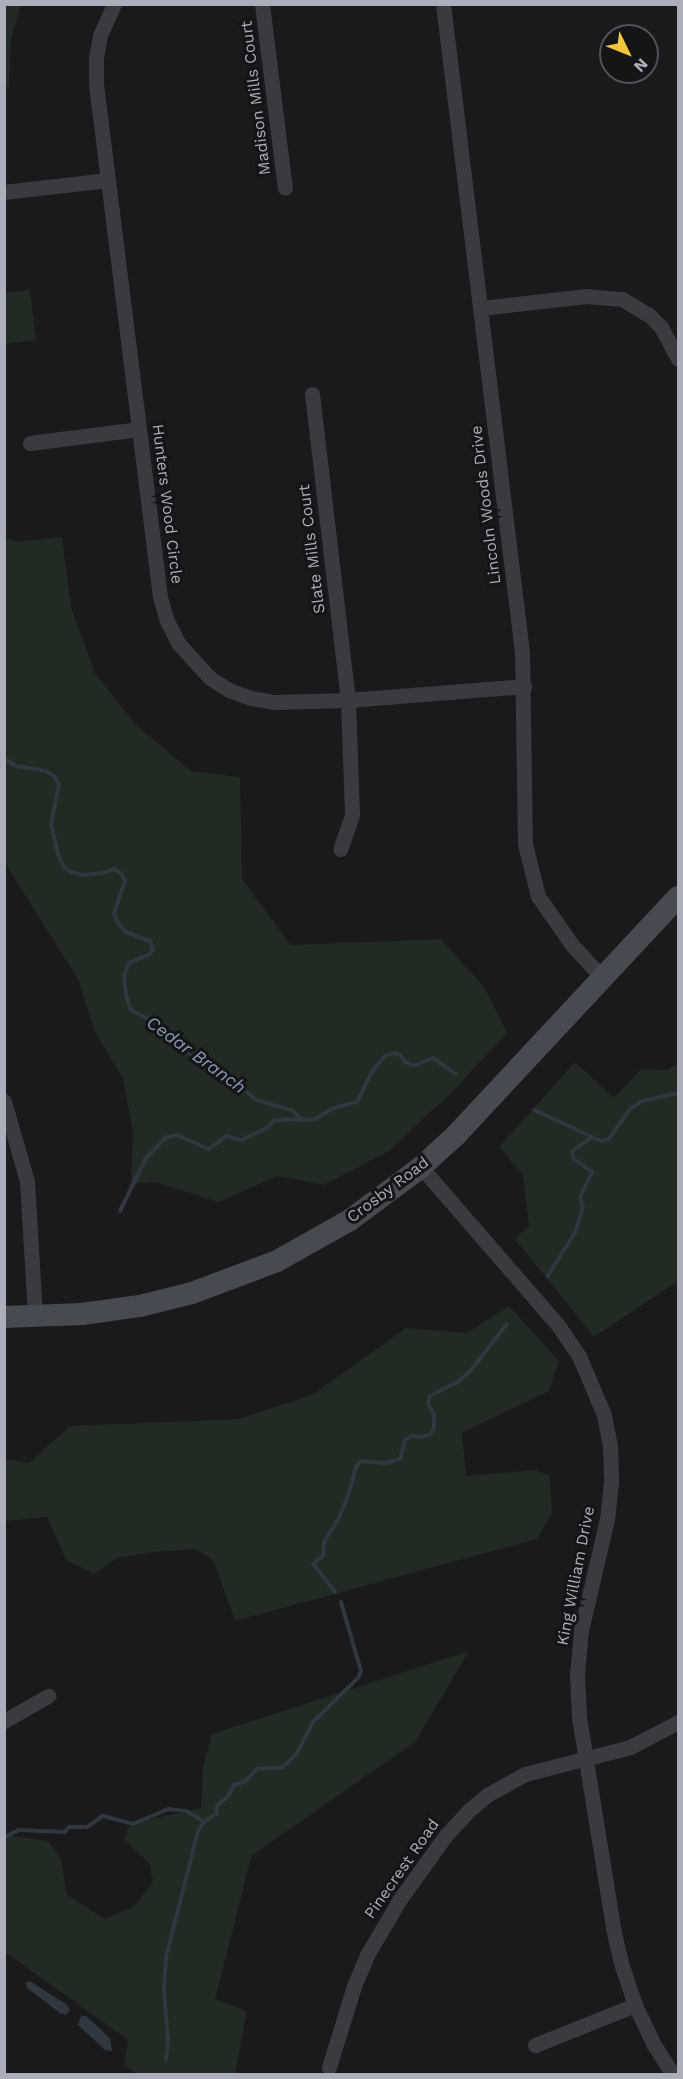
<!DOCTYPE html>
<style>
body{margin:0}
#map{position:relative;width:683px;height:2079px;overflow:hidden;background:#1a191c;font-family:"Work Sans",sans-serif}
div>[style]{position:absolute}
.green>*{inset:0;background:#212a23}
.water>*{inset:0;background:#2f3740}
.stream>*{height:4px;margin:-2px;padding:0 2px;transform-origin:2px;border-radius:2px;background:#2f3740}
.street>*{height:15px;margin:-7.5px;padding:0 7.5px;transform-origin:7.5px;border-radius:7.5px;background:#3a3b41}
.secondary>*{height:22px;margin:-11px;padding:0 11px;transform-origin:11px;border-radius:11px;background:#484a51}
span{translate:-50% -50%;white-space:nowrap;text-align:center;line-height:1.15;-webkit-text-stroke:6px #151417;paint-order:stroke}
.street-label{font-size:16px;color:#acafbb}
.water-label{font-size:18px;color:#8499b5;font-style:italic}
.frame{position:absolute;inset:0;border:6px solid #acafbb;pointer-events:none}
.north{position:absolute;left:599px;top:24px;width:60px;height:60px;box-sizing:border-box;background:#151417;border:2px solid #515259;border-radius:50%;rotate:133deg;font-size:16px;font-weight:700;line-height:24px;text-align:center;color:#acafbb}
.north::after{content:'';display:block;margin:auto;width:21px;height:27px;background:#f1c63c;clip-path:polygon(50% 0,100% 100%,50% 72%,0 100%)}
</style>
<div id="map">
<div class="green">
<div style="clip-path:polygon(4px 5px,21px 5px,11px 40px,9px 86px,5px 87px)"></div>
<div style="clip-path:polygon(30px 290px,36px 340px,5px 344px,5px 293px)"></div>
<div style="clip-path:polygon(5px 537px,15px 542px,62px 537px,71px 607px,95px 673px,136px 725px,191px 771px,240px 777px,242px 879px,291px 945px,441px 939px,484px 987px,507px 1033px,452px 1092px,389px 1151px,324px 1185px,277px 1176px,218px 1202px,155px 1182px,131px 1184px,133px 1131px,123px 1079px,95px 1032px,79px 981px,5px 863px)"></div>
<div style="clip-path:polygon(575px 1062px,614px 1098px,641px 1069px,666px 1070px,678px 1063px,678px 1281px,594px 1337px,515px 1239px,529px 1226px,523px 1175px,499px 1147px)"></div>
<div style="clip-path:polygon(509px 1306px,559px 1361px,549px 1391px,462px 1433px,466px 1476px,536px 1470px,550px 1476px,552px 1513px,537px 1539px,235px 1621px,213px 1560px,196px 1549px,152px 1552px,117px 1558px,94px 1574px,66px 1560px,47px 1517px,5px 1521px,5px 1459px,29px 1463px,70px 1426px,239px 1419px,312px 1395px,406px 1328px,467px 1333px)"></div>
<div style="clip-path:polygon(469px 1651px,415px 1742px,251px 1856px,215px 1999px,247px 2011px,235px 2074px,137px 2074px,124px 2065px,128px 2040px,5px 1952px,5px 1835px,48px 1841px,62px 1860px,66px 1894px,105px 1919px,133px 1907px,153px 1883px,150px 1864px,124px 1840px,128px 1828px,147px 1820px,201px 1808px,203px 1768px,212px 1734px)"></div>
</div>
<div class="water">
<div style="clip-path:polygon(30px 1981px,67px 2005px,70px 2010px,66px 2015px,60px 2013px,27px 1988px,26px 1983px)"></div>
<div style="clip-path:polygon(81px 2016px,86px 2016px,110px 2038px,112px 2051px,105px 2050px,78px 2025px)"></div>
</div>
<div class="stream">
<div style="left:4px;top:758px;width:14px;rotate:34deg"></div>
<div style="left:16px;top:766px;width:30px;rotate:9deg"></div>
<div style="left:46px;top:771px;width:9px;rotate:32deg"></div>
<div style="left:54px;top:776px;width:9px;rotate:58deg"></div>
<div style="left:59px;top:784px;width:41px;rotate:101.3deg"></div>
<div style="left:51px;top:824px;width:32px;rotate:77deg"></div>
<div style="left:58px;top:855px;width:13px;rotate:63deg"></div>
<div style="left:64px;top:867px;width:9px;rotate:36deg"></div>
<div style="left:71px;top:872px;width:12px;rotate:14deg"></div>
<div style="left:83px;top:875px;width:20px;rotate:-6deg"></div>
<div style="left:103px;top:873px;width:11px;rotate:-22deg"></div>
<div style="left:113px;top:869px;width:9px;rotate:27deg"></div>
<div style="left:121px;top:873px;width:9px;rotate:63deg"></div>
<div style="left:125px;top:881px;width:34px;rotate:109deg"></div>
<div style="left:114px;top:913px;width:11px;rotate:68deg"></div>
<div style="left:118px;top:923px;width:12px;rotate:48deg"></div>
<div style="left:126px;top:932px;width:26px;rotate:21deg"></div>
<div style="left:150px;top:941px;width:9px;rotate:69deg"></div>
<div style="left:153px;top:949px;width:6px;rotate:121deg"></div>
<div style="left:150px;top:954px;width:23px;rotate:157deg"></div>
<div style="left:129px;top:963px;width:14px;rotate:111deg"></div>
<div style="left:124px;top:976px;width:19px;rotate:84deg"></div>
<div style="left:126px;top:995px;width:16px;rotate:72deg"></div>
<div style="left:131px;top:1010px;width:24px;rotate:28deg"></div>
<div style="left:152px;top:1021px;width:52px;rotate:41.1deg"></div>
<div style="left:191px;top:1055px;width:42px;rotate:28.4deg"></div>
<div style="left:228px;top:1075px;width:38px;rotate:42deg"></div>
<div style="left:256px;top:1100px;width:37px;rotate:16deg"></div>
<div style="left:292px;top:1110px;width:14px;rotate:45deg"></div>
<div style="left:302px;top:1120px;width:13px;rotate:-4deg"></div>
<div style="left:315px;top:1119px;width:22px;rotate:-30deg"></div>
<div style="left:334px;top:1108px;width:24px;rotate:-15deg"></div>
<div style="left:357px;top:1102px;width:34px;rotate:-64deg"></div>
<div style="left:372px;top:1071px;width:20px;rotate:-49deg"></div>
<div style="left:385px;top:1056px;width:9px;rotate:-21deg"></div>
<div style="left:393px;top:1053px;width:7px;rotate:16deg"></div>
<div style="left:400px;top:1055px;width:9px;rotate:54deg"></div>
<div style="left:405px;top:1062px;width:9px;rotate:27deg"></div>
<div style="left:413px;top:1066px;width:22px;rotate:-22deg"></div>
<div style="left:433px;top:1058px;width:28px;rotate:35deg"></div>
<div style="left:534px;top:1110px;width:74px;rotate:24.8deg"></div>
<div style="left:601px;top:1141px;width:8px;rotate:-14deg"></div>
<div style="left:609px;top:1139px;width:37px;rotate:-55deg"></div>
<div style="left:630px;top:1109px;width:15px;rotate:-32deg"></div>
<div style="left:643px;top:1101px;width:36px;rotate:-13deg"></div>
<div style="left:120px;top:1211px;width:59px;rotate:-63.9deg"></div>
<div style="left:146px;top:1158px;width:28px;rotate:-46deg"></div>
<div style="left:165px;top:1138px;width:12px;rotate:-14deg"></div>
<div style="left:177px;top:1135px;width:35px;rotate:24deg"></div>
<div style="left:209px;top:1149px;width:21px;rotate:-37deg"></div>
<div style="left:226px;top:1136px;width:16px;rotate:15deg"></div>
<div style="left:241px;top:1140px;width:29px;rotate:-25deg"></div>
<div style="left:267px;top:1128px;width:10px;rotate:-45deg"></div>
<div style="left:274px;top:1121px;width:16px;rotate:-7deg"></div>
<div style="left:290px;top:1119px;width:11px;rotate:5deg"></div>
<div style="left:548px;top:1276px;width:53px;rotate:-58.1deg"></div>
<div style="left:576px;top:1231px;width:25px;rotate:-74deg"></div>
<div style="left:583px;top:1207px;width:10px;rotate:-107deg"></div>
<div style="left:580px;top:1197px;width:28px;rotate:-64deg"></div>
<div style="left:592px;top:1172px;width:24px;rotate:-144deg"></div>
<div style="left:573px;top:1158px;width:7px;rotate:-98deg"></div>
<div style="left:572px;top:1151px;width:23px;rotate:-34deg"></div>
<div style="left:335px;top:1592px;width:36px;rotate:-128deg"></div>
<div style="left:313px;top:1564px;width:13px;rotate:-39deg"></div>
<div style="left:323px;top:1556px;width:14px;rotate:-86deg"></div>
<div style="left:324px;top:1542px;width:26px;rotate:-58deg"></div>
<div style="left:338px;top:1520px;width:27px;rotate:-68deg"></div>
<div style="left:348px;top:1495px;width:29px;rotate:-74deg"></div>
<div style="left:356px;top:1467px;width:8px;rotate:-50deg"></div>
<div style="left:361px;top:1461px;width:25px;rotate:5deg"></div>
<div style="left:386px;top:1463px;width:15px;rotate:-16deg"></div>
<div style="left:400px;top:1459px;width:20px;rotate:-75deg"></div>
<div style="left:405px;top:1440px;width:8px;rotate:-30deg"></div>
<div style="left:412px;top:1436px;width:10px;rotate:6deg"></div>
<div style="left:422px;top:1437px;width:9px;rotate:-21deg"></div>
<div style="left:430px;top:1434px;width:7px;rotate:-56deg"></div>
<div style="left:434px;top:1428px;width:14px;rotate:-90deg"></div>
<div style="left:434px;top:1414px;width:13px;rotate:-119deg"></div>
<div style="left:428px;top:1403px;width:7px;rotate:-74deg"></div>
<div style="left:430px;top:1396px;width:31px;rotate:-27deg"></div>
<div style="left:458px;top:1382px;width:18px;rotate:-43deg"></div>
<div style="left:471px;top:1370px;width:58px;rotate:-52deg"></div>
<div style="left:4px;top:1837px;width:17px;rotate:-25deg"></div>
<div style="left:19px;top:1830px;width:46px;rotate:2.5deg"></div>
<div style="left:65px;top:1832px;width:6px;rotate:-51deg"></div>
<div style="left:69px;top:1827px;width:18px"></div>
<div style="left:87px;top:1827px;width:19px;rotate:-35deg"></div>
<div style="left:103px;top:1816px;width:31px;rotate:15deg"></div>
<div style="left:133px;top:1824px;width:38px;rotate:-23deg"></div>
<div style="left:168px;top:1809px;width:18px;rotate:6deg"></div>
<div style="left:186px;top:1811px;width:21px;rotate:31deg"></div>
<div style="left:166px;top:2059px;width:16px;rotate:-83deg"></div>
<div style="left:168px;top:2043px;width:55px;rotate:-94.2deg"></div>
<div style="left:164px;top:1988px;width:31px;rotate:-86deg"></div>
<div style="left:166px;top:1957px;width:130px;rotate:-75.7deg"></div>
<div style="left:198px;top:1831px;width:11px;rotate:-56deg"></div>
<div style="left:204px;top:1822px;width:14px;rotate:-34deg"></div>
<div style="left:216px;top:1814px;width:8px;rotate:-83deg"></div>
<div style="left:217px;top:1806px;width:15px;rotate:-42deg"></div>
<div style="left:228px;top:1796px;width:13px;rotate:-61deg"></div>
<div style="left:234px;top:1785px;width:10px;rotate:-17deg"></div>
<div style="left:244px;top:1782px;width:18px;rotate:-45deg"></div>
<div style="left:257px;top:1769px;width:26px;rotate:-4deg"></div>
<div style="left:283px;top:1767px;width:20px;rotate:-45deg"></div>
<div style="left:297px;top:1753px;width:35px;rotate:-63deg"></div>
<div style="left:313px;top:1722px;width:63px;rotate:-44.4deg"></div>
<div style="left:358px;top:1678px;width:8px;rotate:-67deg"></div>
<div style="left:361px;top:1671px;width:72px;rotate:-106.2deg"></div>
</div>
<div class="street">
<div style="left:114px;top:4px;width:34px;rotate:114deg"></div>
<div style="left:100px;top:35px;width:22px;rotate:100deg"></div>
<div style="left:96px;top:57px;width:27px;rotate:90deg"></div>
<div style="left:96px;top:84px;width:517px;rotate:82.89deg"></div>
<div style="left:160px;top:597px;width:25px;rotate:74deg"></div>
<div style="left:167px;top:621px;width:25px;rotate:63deg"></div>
<div style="left:178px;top:643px;width:47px;rotate:47.6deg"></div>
<div style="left:210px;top:678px;width:22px;rotate:32deg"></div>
<div style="left:229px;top:690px;width:23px;rotate:20deg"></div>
<div style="left:251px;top:698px;width:22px;rotate:10deg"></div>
<div style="left:273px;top:702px;width:75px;rotate:-1.5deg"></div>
<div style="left:348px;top:700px;width:177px;rotate:-4.5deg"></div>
<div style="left:262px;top:4px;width:185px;rotate:82.9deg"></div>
<div style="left:443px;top:4px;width:653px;rotate:83.05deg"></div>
<div style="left:522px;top:652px;width:192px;rotate:89.1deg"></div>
<div style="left:525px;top:844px;width:54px;rotate:76deg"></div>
<div style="left:538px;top:896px;width:60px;rotate:55.2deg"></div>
<div style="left:572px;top:945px;width:45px;rotate:46.8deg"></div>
<div style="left:4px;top:192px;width:104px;rotate:-6.6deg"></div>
<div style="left:481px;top:308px;width:106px;rotate:-6.5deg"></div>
<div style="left:586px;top:296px;width:36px;rotate:5deg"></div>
<div style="left:622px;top:299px;width:31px;rotate:31deg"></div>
<div style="left:649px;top:315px;width:17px;rotate:45deg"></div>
<div style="left:661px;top:327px;width:36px;rotate:62deg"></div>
<div style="left:312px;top:394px;width:308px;rotate:83.3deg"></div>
<div style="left:348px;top:700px;width:115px;rotate:88deg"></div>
<div style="left:352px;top:815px;width:36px;rotate:109deg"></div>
<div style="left:30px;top:443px;width:110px;rotate:-7.3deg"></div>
<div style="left:4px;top:1101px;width:83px;rotate:74deg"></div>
<div style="left:27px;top:1181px;width:136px;rotate:86.6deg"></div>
<div style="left:421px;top:1167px;width:209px;rotate:49.1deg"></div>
<div style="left:558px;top:1325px;width:37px;rotate:56deg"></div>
<div style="left:579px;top:1356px;width:64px;rotate:67deg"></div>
<div style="left:604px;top:1415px;width:32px;rotate:79deg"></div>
<div style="left:610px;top:1446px;width:36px;rotate:88deg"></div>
<div style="left:611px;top:1482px;width:37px;rotate:96deg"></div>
<div style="left:607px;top:1519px;width:115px;rotate:103.1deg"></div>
<div style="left:581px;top:1631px;width:43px;rotate:95.3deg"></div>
<div style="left:577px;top:1674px;width:43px;rotate:87.3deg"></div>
<div style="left:579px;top:1717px;width:214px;rotate:80.8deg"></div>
<div style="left:613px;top:1928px;width:39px;rotate:77deg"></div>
<div style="left:622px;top:1966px;width:41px;rotate:71.6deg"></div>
<div style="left:635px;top:2005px;width:44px;rotate:64.6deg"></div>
<div style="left:654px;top:2045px;width:35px;rotate:57deg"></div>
<div style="left:4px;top:1721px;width:51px;rotate:-29.6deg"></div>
<div style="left:535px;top:2045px;width:108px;rotate:-21.8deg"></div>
<div style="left:329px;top:2067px;width:85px;rotate:-72.8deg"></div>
<div style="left:354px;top:1986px;width:34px;rotate:-67deg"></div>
<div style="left:367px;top:1955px;width:65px;rotate:-59.5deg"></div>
<div style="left:400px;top:1899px;width:79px;rotate:-54.3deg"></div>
<div style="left:446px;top:1835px;width:33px;rotate:-47deg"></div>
<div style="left:468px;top:1811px;width:25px;rotate:-40deg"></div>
<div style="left:487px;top:1795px;width:43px;rotate:-28.9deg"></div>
<div style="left:525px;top:1774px;width:108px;rotate:-14.4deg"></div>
<div style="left:630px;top:1747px;width:54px;rotate:-27.5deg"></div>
</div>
<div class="secondary">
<div style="left:4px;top:1317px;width:78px;rotate:-2.2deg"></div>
<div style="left:82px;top:1314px;width:59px;rotate:-7.9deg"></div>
<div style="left:140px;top:1306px;width:54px;rotate:-14deg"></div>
<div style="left:192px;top:1293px;width:91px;rotate:-20.6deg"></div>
<div style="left:277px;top:1261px;width:84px;rotate:-29.3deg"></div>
<div style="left:350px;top:1220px;width:89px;rotate:-36.7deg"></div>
<div style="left:421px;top:1167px;width:47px;rotate:-42.4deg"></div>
<div style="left:456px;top:1135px;width:325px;rotate:-47deg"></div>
</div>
<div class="street-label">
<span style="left:256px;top:98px;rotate:-97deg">Madison Mills Court</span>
<span style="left:167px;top:504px;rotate:83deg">Hunters Wood Circle</span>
<span style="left:486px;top:505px;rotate:-97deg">Lincoln Woods Drive</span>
<span style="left:312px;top:549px;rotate:-97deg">Slate Mills Court</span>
<span style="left:388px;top:1190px;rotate:-37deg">Crosby Road</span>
<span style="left:576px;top:1576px;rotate:-79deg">King William Drive</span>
<span style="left:402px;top:1869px;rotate:-55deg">Pinecrest Road</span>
</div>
<div class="water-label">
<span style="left:196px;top:1055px;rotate:36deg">Cedar Branch</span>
</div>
<div class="frame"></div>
<div class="north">N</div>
</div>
